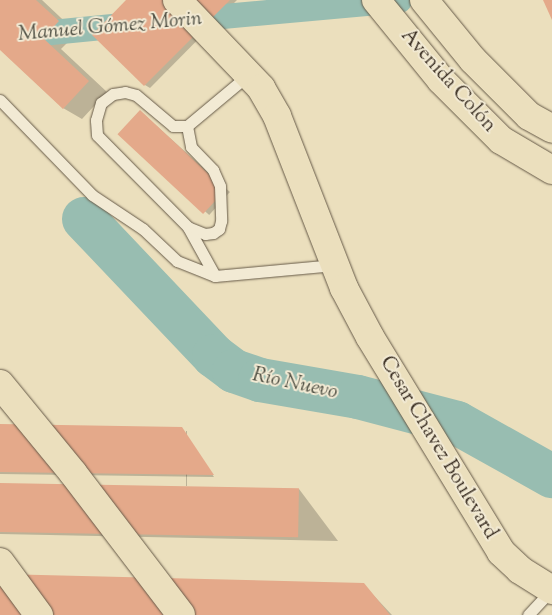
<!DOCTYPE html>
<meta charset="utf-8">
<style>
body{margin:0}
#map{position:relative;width:552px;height:615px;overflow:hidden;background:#ebdfbd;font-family:"Sorts Mill Goudy",serif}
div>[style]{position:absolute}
.shadow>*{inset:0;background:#0003;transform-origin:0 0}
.canal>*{height:25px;margin:-12.5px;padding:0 12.5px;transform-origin:12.5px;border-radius:12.5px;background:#98bdb1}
.river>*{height:44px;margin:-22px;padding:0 22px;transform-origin:22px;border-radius:22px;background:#98bdb1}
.building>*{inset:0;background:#e4a98a;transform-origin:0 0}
.roads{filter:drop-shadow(0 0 1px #665a48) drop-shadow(0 0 1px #665a48)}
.lane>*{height:11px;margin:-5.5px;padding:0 5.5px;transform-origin:5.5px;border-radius:5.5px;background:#f2ead4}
.primary>*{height:28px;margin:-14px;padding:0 14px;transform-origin:14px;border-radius:14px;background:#ebdfbd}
.highway>*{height:28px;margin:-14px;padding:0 14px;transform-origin:14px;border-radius:14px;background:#ebdfbd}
span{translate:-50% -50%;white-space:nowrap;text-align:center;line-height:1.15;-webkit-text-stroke:4px #f2ead4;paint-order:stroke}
.street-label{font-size:20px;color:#392d21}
.water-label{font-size:21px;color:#515145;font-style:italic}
</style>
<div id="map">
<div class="shadow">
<div style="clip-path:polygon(0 0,42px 0,77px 33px,61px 49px,107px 92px,82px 119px,63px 108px,0 49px)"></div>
<div style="clip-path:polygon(128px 0,237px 0,150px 88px,145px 85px)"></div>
<div style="left:140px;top:111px;width:121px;height:31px;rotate:42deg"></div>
<div style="clip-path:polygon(0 425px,182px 429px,214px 477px,0 474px)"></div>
<div style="left:186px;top:431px;width:1px;height:55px"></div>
<div style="clip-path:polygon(0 484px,299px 489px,338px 541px,0 534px)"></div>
<div style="clip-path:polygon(363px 584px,392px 615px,0 615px)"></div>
</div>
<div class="canal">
<div style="left:179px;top:20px;width:221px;rotate:-5.2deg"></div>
<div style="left:0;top:37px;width:133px;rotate:-5.6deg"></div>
</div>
<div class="river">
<div style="left:84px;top:219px;width:189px;rotate:46.5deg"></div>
<div style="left:214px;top:356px;width:25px;rotate:37deg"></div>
<div style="left:234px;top:371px;width:28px;rotate:19deg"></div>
<div style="left:260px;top:380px;width:99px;rotate:9.8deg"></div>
<div style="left:358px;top:397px;width:102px;rotate:14.7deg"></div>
<div style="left:457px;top:423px;width:109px;rotate:29.2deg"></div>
</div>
<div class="building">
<div style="clip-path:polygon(0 0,36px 0,59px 21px,43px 38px,89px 81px,63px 109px,0 50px)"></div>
<div style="clip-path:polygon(126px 0,230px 0,144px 86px,92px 35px)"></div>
<div style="clip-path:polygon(543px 0,552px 0,552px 20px)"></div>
<div style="left:140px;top:110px;width:117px;height:33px;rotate:43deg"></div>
<div style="clip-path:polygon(0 424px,182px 427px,214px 475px,0 472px)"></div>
<div style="left:0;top:483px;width:299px;height:49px;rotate:1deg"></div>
<div style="clip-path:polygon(0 574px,364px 583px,390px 615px,0 615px)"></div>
</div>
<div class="roads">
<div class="lane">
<div style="left:0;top:100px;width:132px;rotate:45.9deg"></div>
<div style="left:92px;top:195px;width:61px;rotate:33.7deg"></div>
<div style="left:143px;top:229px;width:47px;rotate:43.3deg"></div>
<div style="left:177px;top:261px;width:41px;rotate:21.5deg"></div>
<div style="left:215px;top:276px;width:120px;rotate:-5.3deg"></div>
<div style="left:187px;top:126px;width:21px;rotate:79deg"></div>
<div style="left:191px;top:147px;width:32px;rotate:46deg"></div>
<div style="left:213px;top:170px;width:17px;rotate:66deg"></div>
<div style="left:220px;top:186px;width:35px;rotate:88deg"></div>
<div style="left:221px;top:221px;width:8px;rotate:104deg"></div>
<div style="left:219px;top:229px;width:7px;rotate:146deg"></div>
<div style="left:213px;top:233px;width:8px;rotate:173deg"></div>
<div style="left:205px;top:234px;width:18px;rotate:-158deg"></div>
<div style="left:215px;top:276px;width:56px;rotate:-118.9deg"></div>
<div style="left:188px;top:227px;width:129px;rotate:-134.7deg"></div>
<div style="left:97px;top:135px;width:15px;rotate:-94deg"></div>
<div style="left:96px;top:120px;width:18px;rotate:-74deg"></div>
<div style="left:101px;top:103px;width:15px;rotate:-37deg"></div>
<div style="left:113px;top:94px;width:12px;rotate:-9deg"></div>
<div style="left:125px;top:92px;width:11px;rotate:15deg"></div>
<div style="left:136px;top:95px;width:48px;rotate:40deg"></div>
<div style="left:173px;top:126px;width:14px"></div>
<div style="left:187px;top:126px;width:80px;rotate:-39.9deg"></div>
<div style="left:528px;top:615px;width:34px;rotate:-47deg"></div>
</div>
<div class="primary">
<div style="left:376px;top:0;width:103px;rotate:50.9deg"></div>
<div style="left:441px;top:80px;width:85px;rotate:45deg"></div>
<div style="left:501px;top:140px;width:59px;rotate:30.5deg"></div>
<div style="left:424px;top:0;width:77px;rotate:50.8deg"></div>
<div style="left:473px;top:60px;width:79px;rotate:45deg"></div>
<div style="left:529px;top:116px;width:26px;rotate:29deg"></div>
<div style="left:0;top:562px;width:66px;rotate:53.7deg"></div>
</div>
<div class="highway">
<div style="left:177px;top:0;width:122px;rotate:46.3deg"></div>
<div style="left:261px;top:88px;width:32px;rotate:60deg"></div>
<div style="left:277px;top:116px;width:185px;rotate:68.7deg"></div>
<div style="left:344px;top:288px;width:55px;rotate:62deg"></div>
<div style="left:370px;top:337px;width:252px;rotate:58.6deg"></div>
<div style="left:501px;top:552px;width:26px;rotate:43deg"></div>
<div style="left:520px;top:570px;width:38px;rotate:32deg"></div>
<div style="left:0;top:384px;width:115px;rotate:50.6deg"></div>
<div style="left:73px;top:473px;width:178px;rotate:52.7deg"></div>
</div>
</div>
<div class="street-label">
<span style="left:448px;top:81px;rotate:48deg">Avenida Colón</span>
<span style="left:438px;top:448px;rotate:59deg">Cesar Chavez Boulevard</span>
</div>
<div class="water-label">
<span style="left:110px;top:27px;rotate:-5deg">Manuel Gómez Morin</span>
<span style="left:295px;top:384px;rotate:12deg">Río Nuevo</span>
</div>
</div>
